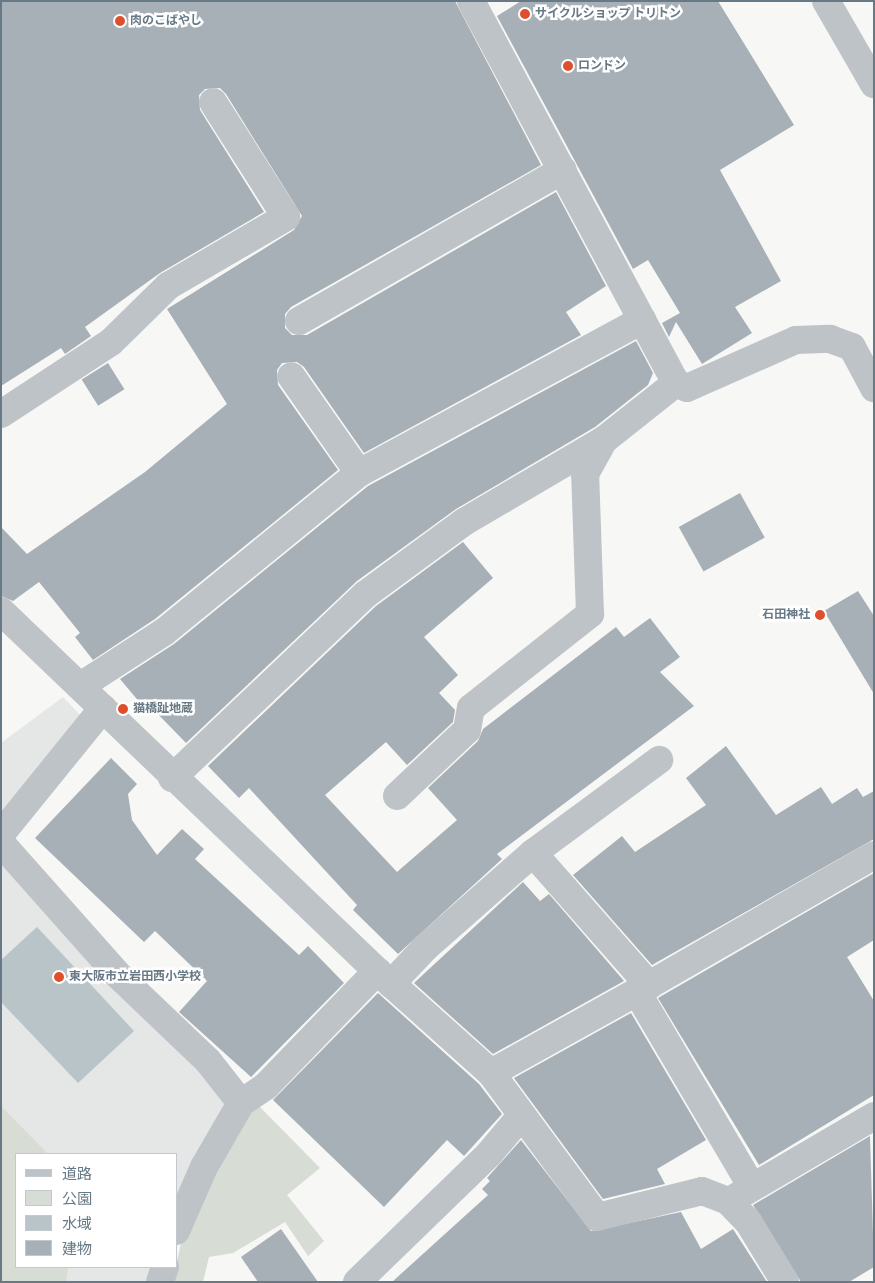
<!DOCTYPE html>
<meta charset="utf-8">
<style>
body{margin:0}
#map{position:relative;width:875px;height:1283px;overflow:hidden;background:#f7f7f5;font-family:"Public Sans","Noto Sans JP",sans-serif}
div>[style]{position:absolute}
.built>*{inset:0;background:#e5e6e6}
.green>*{inset:0;background:#d7dcd4}
.water>*{inset:0;background:#b8c4c8}
.building>*{inset:0;background:#a7b0b6;transform-origin:0 0}
.minor>*{height:28px;margin:-14px;padding:0 14px;transform-origin:14px;border-radius:14px;background:#bec3c7}
.dots>*{width:14px;height:14px;translate:-50% -50%;box-sizing:border-box;border:2px solid #fff;border-radius:50%}
span{translate:-50% -50%;white-space:nowrap;text-align:center;line-height:1.15;-webkit-text-stroke:5px #fff;paint-order:stroke}
.poi-label{font-size:12px;color:#677985;font-weight:700}
.left{translate:0 -50%;text-align:left}
.right{translate:-100% -50%;text-align:right}
.frame{position:absolute;inset:0;border:2px solid #677985;pointer-events:none}
.legend{position:absolute;left:15px;top:1153px;width:162px;height:115px;box-sizing:border-box;background:#fff;border:1px solid #c2c9ce;margin:0;padding:6px 9px;list-style:none;font-size:15px;color:#677985}
.legend li{display:flex;align-items:center;gap:10px;height:25px}
.legend b{width:25px;border:1px solid #c2c9ce}
</style>
<div id="map">
<div class="built">
<div style="clip-path:polygon(63px 697px,87px 722px,1px 825px,1px 743px)"></div>
<div style="clip-path:polygon(1px 855px,230px 1099px,176px 1198px,176px 1154px,16px 1154px,16px 1267px,157px 1267px,153px 1282px,1px 1282px)"></div>
</div>
<div class="green">
<div style="clip-path:polygon(257px 1104px,320px 1168px,287px 1195px,324px 1241px,308px 1256px,285px 1222px,233px 1253px,209px 1257px,203px 1282px,172px 1282px,184px 1231px,241px 1115px)"></div>
<div style="clip-path:polygon(1px 1106px,48px 1154px,16px 1154px,16px 1267px,68px 1267px,66px 1282px,1px 1282px)"></div>
</div>
<div class="water">
<div style="clip-path:polygon(37px 927px,134px 1031px,78px 1083px,1px 1002px,1px 960px)"></div>
</div>
<div class="building">
<div style="clip-path:polygon(1px 1px,455px 1px,541px 165px,291px 307px,285px 314px,285px 328px,292px 335px,307px 335px,556px 192px,606px 286px,566px 312px,581px 335px,364px 453px,304px 367px,297px 362px,282px 363px,277px 370px,278px 385px,338px 470px,155px 619px,93px 660px,75px 637px,80px 633px,39px 582px,13px 601px,1px 596px,1px 527px,27px 554px,145px 472px,227px 404px,167px 309px,294px 230px,302px 216px,226px 94px,220px 88px,205px 89px,199px 95px,200px 110px,264px 212px,160px 273px,85px 327px,91px 336px,65px 354px,61px 348px,1px 386px)"></div>
<div style="clip-path:polygon(521px 1px,718px 1px,794px 125px,720px 170px,781px 281px,735px 307px,752px 333px,702px 364px,676px 322px,669px 337px,662px 323px,680px 313px,648px 260px,633px 269px,497px 16px)"></div>
<div style="clip-path:polygon(636px 341px,653px 373px,648px 385px,595px 427px,456px 509px,357px 581px,186px 743px,150px 706px,146px 710px,120px 679px,174px 644px,368px 486px)"></div>
<div style="left:108px;top:363px;width:31px;height:31px;rotate:58deg"></div>
<div style="left:740px;top:493px;width:51px;height:70px;rotate:61deg"></div>
<div style="clip-path:polygon(463px 542px,493px 578px,424px 637px,458px 675px,439px 693px,455px 710px,453px 722px,407px 765px,386px 742px,325px 795px,397px 872px,457px 820px,428px 788px,478px 741px,483px 729px,616px 627px,624px 637px,650px 618px,680px 657px,660px 672px,694px 706px,497px 854px,502px 859px,398px 954px,353px 910px,357px 905px,249px 788px,239px 798px,208px 766px,376px 606px)"></div>
<div style="clip-path:polygon(858px 591px,874px 616px,874px 694px,824px 611px)"></div>
<div style="clip-path:polygon(726px 746px,776px 815px,821px 787px,832px 804px,857px 788px,863px 797px,874px 791px,874px 839px,652px 965px,573px 875px,622px 836px,635px 852px,706px 805px,686px 778px)"></div>
<div style="clip-path:polygon(111px 758px,137px 784px,128px 794px,132px 820px,157px 855px,182px 829px,204px 849px,195px 859px,299px 955px,308px 946px,344px 983px,251px 1077px,179px 1012px,207px 981px,155px 931px,144px 942px,35px 838px)"></div>
<div style="clip-path:polygon(874px 873px,874px 940px,847px 957px,874px 1001px,874px 1095px,759px 1165px,658px 998px)"></div>
<div style="clip-path:polygon(523px 882px,540px 901px,549px 894px,624px 981px,493px 1054px,414px 983px)"></div>
<div style="clip-path:polygon(378px 993px,479px 1084px,502px 1114px,464px 1156px,447px 1140px,384px 1207px,273px 1100px)"></div>
<div style="clip-path:polygon(631px 1013px,706px 1140px,657px 1169px,665px 1184px,603px 1199px,514px 1078px)"></div>
<div style="clip-path:polygon(870px 1136px,874px 1267px,849px 1282px,801px 1282px,753px 1205px)"></div>
<div style="clip-path:polygon(521px 1140px,591px 1231px,681px 1212px,701px 1249px,733px 1229px,767px 1282px,392px 1282px,488px 1195px,482px 1189px,490px 1181px,487px 1178px)"></div>
<div style="clip-path:polygon(281px 1229px,318px 1282px,258px 1282px,241px 1257px)"></div>
</div>
<div class="minor">
<div style="left:471px;top:1px;width:434px;rotate:61.8deg"></div>
<div style="left:676px;top:383px;width:12px;rotate:24deg"></div>
<div style="left:687px;top:388px;width:119px;rotate:-23.8deg"></div>
<div style="left:796px;top:340px;width:34px;rotate:-2deg"></div>
<div style="left:830px;top:339px;width:23px;rotate:20deg"></div>
<div style="left:852px;top:347px;width:47px;rotate:61.8deg"></div>
<div style="left:826px;top:1px;width:96px;rotate:60deg"></div>
<div style="left:299px;top:321px;width:304px;rotate:-29.8deg"></div>
<div style="left:1px;top:414px;width:131px;rotate:-33.2deg"></div>
<div style="left:111px;top:342px;width:80px;rotate:-44.5deg"></div>
<div style="left:168px;top:286px;width:137px;rotate:-30.3deg"></div>
<div style="left:286px;top:217px;width:136px;rotate:-122.4deg"></div>
<div style="left:359px;top:473px;width:322px;rotate:-28.4deg"></div>
<div style="left:1px;top:611px;width:521px;rotate:43.75deg"></div>
<div style="left:377px;top:971px;width:153px;rotate:41.8deg"></div>
<div style="left:491px;top:1073px;width:179px;rotate:53.6deg"></div>
<div style="left:597px;top:1217px;width:108px;rotate:-13.9deg"></div>
<div style="left:702px;top:1191px;width:28px;rotate:21deg"></div>
<div style="left:728px;top:1201px;width:30px;rotate:46deg"></div>
<div style="left:749px;top:1223px;width:69px;rotate:58.6deg"></div>
<div style="left:82px;top:685px;width:98px;rotate:-32.9deg"></div>
<div style="left:164px;top:632px;width:252px;rotate:-39.2deg"></div>
<div style="left:359px;top:473px;width:118px;rotate:-125deg"></div>
<div style="left:172px;top:778px;width:267px;rotate:-43.5deg"></div>
<div style="left:366px;top:594px;width:122px;rotate:-36.3deg"></div>
<div style="left:464px;top:522px;width:162px;rotate:-30.4deg"></div>
<div style="left:397px;top:796px;width:96px;rotate:-43.3deg"></div>
<div style="left:467px;top:730px;width:22px;rotate:-80deg"></div>
<div style="left:471px;top:708px;width:152px;rotate:-38.3deg"></div>
<div style="left:590px;top:614px;width:140px;rotate:-92deg"></div>
<div style="left:585px;top:474px;width:39px;rotate:-61deg"></div>
<div style="left:604px;top:440px;width:92px;rotate:-38.4deg"></div>
<div style="left:1px;top:834px;width:162px;rotate:-51deg"></div>
<div style="left:1px;top:843px;width:178px;rotate:48.4deg"></div>
<div style="left:119px;top:976px;width:123px;rotate:43.7deg"></div>
<div style="left:208px;top:1061px;width:53px;rotate:51.8deg"></div>
<div style="left:533px;top:853px;width:176px;rotate:48.7deg"></div>
<div style="left:649px;top:985px;width:260px;rotate:-30deg"></div>
<div style="left:391px;top:984px;width:51px;rotate:-46.6deg"></div>
<div style="left:426px;top:947px;width:142px;rotate:-41.3deg"></div>
<div style="left:533px;top:853px;width:157px;rotate:-36.4deg"></div>
<div style="left:637px;top:992px;width:226px;rotate:59.5deg"></div>
<div style="left:491px;top:1073px;width:181px;rotate:-29.1deg"></div>
<div style="left:736px;top:1197px;width:160px;rotate:-30.4deg"></div>
<div style="left:176px;top:1231px;width:70px;rotate:-66.4deg"></div>
<div style="left:204px;top:1167px;width:74px;rotate:-60deg"></div>
<div style="left:241px;top:1103px;width:30px;rotate:-34deg"></div>
<div style="left:266px;top:1086px;width:160px;rotate:-46deg"></div>
<div style="left:160px;top:1282px;width:16px;rotate:-72deg"></div>
<div style="left:357px;top:1282px;width:184px;rotate:-44.1deg"></div>
<div style="left:489px;top:1154px;width:50px;rotate:-49.9deg"></div>
</div>
<div class="dots">
<div style="left:525px;top:14px;background:#df4f2d"></div>
<div style="left:120px;top:21px;background:#df4f2d"></div>
<div style="left:568px;top:66px;background:#df4f2d"></div>
<div style="left:820px;top:615px;background:#df4f2d"></div>
<div style="left:123px;top:709px;background:#df4f2d"></div>
<div style="left:59px;top:977px;background:#df4f2d"></div>
</div>
<div class="poi-label">
<span class="left" style="left:535px;top:14px">サイクルショップ トリトン</span>
<span class="left" style="left:130px;top:21px">肉のこばやし</span>
<span class="left" style="left:578px;top:66px">ロンドン</span>
<span class="right" style="left:810px;top:615px">石田神社</span>
<span class="left" style="left:133px;top:709px">猫橋趾地蔵</span>
<span class="left" style="left:69px;top:977px">東大阪市立岩田西小学校</span>
</div>
<div class="frame"></div>
<ul class="legend">
<li><b style="height:6px;background:#bec3c7"></b>道路</li>
<li><b style="height:14px;background:#d7dcd4"></b>公園</li>
<li><b style="height:14px;background:#b8c4c8"></b>水域</li>
<li><b style="height:14px;background:#a7b0b6"></b>建物</li>
</ul>
</div>
